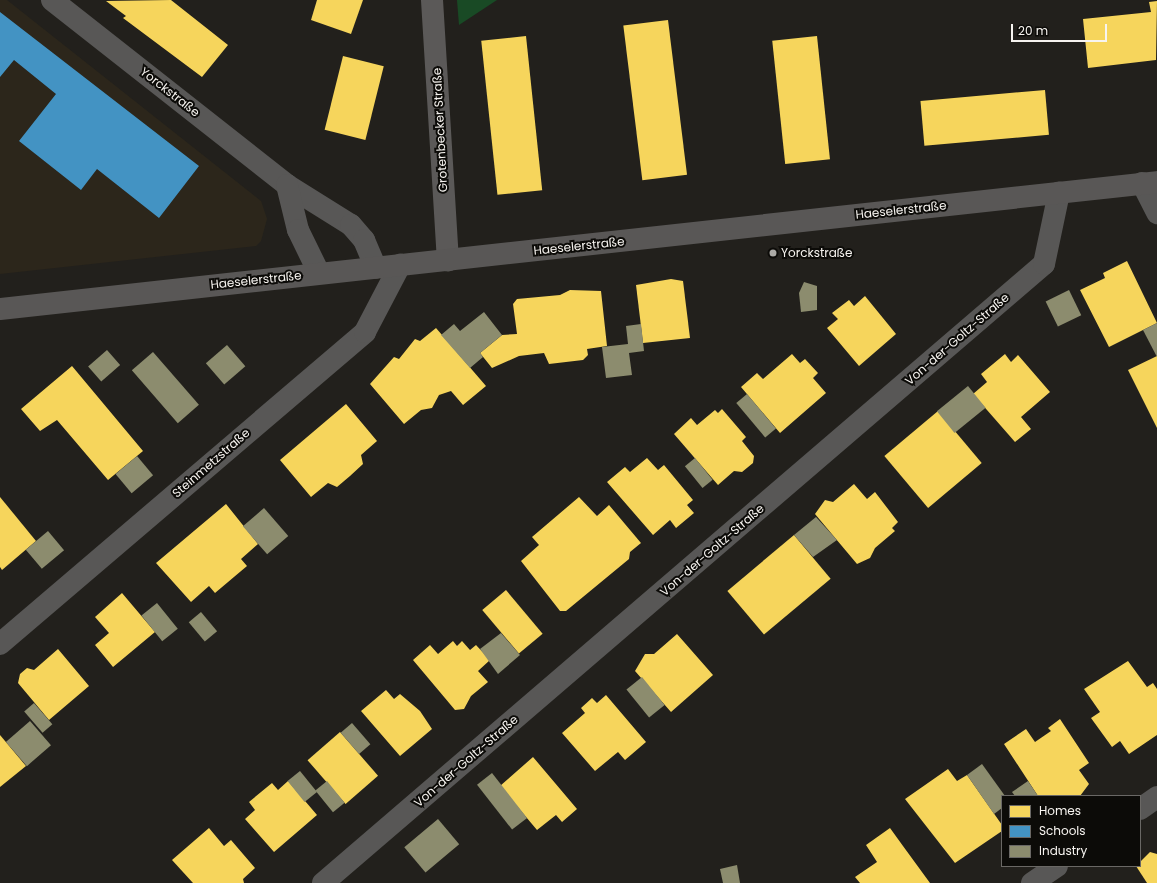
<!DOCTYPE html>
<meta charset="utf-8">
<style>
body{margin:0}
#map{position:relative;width:1157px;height:883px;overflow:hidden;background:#22201c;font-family:Poppins,sans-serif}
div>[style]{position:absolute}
.built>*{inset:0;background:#2c261b}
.green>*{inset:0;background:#194a25}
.homes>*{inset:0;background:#f6d55c;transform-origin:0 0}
.schools>*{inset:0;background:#4393c3}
.industry>*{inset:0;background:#8c8c6e;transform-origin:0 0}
.street>*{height:22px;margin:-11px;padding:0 11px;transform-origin:11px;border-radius:11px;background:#585756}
.secondary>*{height:22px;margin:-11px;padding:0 11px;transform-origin:11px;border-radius:11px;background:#5b5958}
.primary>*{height:22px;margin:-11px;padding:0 11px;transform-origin:11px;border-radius:11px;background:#595756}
.dots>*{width:11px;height:11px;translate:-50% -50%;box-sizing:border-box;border:2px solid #0c0b08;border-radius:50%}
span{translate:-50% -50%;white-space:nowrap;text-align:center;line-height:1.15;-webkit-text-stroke:4px #0c0b08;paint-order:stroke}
.street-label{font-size:12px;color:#f7f4f0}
.poi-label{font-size:12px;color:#f7f4f0}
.left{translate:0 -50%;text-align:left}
.legend{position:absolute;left:1001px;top:795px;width:140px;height:72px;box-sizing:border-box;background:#0c0b08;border:1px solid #6a6865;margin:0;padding:5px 7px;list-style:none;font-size:12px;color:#f7f4f0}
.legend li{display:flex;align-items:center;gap:8px;height:20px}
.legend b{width:20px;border:1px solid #6a6865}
.scale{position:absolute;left:1011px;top:24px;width:96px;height:18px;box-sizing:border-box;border:2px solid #f7f4f0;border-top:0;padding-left:5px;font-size:12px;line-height:14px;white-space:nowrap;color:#f7f4f0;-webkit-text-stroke:3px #0c0b08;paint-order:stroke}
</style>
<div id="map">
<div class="built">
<div style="clip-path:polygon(0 0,7px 0,261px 201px,267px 219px,261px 241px,256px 246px,0 274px)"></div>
</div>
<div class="green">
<div style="clip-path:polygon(457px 0,497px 0,459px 25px)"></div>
</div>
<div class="homes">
<div style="clip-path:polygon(171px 0,228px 45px,202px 77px,123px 18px,126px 16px,106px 1px)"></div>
<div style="clip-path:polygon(317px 0,363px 0,351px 34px,311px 20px)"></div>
<div style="clip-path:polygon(1157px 1px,1156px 60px,1088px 68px,1083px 19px,1151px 12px,1149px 2px)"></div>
<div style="left:668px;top:20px;width:156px;height:45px;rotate:83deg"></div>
<div style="left:526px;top:36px;width:155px;height:45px;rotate:84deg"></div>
<div style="left:817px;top:36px;width:124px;height:45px;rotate:84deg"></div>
<div style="left:343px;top:56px;width:42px;height:76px;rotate:14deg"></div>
<div style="left:1045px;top:90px;width:45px;height:125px;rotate:85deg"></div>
<div style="clip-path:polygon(1127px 261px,1157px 323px,1109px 347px,1080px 290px,1105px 278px,1103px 273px)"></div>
<div style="clip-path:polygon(671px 279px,683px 281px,690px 338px,643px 343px,636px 285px)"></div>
<div style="clip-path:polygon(570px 290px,601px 291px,607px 346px,587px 349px,588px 355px,583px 360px,549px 364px,544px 353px,519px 356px,492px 368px,480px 353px,502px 335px,517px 334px,513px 304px,517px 299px,560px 295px)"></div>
<div style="clip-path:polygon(865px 296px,896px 334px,859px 366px,827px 328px,838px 319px,832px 313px,849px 300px,854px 306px)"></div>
<div style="clip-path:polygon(436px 328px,486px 386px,463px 405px,451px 391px,439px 395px,432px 408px,421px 410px,404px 424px,370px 384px,394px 357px,399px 359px,415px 339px,420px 341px)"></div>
<div style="clip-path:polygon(792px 354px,800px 363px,805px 359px,818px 373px,813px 378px,826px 393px,780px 433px,741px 387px,757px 373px,763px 379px)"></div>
<div style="clip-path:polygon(1005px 354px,1011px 362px,1018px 355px,1050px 392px,1021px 417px,1031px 429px,1015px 442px,973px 394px,987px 382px,981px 374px)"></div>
<div style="clip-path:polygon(1157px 356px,1157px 428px,1128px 370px)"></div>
<div style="clip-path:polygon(72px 366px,143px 451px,108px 480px,57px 420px,40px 431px,21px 409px)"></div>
<div style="clip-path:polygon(346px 404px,377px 441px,361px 455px,363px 464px,350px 476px,337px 487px,328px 483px,311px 497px,280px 460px)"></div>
<div style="clip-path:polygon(722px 409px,746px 437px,742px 441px,754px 456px,753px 463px,742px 472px,734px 471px,718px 485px,674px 434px,691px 418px,697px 425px,715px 410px,718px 413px)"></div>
<div style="left:938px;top:411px;width:68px;height:70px;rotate:50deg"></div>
<div style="clip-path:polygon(647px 458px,658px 470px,664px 465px,693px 500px,687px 505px,694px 513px,676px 528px,670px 520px,653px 535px,607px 482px,625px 467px,630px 472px)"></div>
<div style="clip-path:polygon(854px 484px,867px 499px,875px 492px,898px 522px,892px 528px,895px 531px,875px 548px,870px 558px,857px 564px,815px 514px,825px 500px,833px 502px)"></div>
<div style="clip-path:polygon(0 497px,36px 541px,2px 570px,0 567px)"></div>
<div style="clip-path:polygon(579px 497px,597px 516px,609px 505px,641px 543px,630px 552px,629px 559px,566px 611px,560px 611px,521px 561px,539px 545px,532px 537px)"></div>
<div style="clip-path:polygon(226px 504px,258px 544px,241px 559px,247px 566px,215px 593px,209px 586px,191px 602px,156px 563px)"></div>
<div style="left:794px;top:535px;width:57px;height:87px;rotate:50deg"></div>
<div style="left:506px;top:590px;width:57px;height:31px;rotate:50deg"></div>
<div style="clip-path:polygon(122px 593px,155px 632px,113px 667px,95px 645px,109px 633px,95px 617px)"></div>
<div style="clip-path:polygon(677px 634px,713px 675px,671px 712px,635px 671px,645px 654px,654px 654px)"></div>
<div style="clip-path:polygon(453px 641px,457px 646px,462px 641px,470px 650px,476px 645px,490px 660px,478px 671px,488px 682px,471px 696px,464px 709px,455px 710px,413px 660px,430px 645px,438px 654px)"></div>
<div style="clip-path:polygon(58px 649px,89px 686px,49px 720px,18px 683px,20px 674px,27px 668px,34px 670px)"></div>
<div style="clip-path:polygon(1128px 661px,1147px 687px,1153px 683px,1157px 689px,1157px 735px,1129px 754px,1120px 741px,1112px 747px,1091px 718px,1100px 712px,1084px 689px)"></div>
<div style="clip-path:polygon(386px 690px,394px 699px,400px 694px,420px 711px,432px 729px,400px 756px,361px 711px)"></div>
<div style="clip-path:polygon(606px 695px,646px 742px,625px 760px,618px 752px,595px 771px,562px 733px,585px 713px,581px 708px,592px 698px,597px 703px)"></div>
<div style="clip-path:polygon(1060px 719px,1089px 763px,1079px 770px,1089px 784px,1080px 796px,1038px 796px,1004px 744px,1026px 729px,1035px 742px,1051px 731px,1048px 728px)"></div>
<div style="left:340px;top:732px;width:58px;height:43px;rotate:49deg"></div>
<div style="clip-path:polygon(0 735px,26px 766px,0 787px)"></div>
<div style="clip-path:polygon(533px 757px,577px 809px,562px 822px,556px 815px,537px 830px,500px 786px)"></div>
<div style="clip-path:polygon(948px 769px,957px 781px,967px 775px,1002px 825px,1002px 831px,955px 863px,905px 799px)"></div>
<div style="clip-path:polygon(288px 781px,317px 815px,274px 852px,245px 819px,255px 810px,249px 802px,272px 783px,278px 790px)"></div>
<div style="clip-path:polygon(209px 828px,224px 846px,231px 840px,255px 868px,243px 879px,244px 883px,193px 883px,172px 860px)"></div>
<div style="clip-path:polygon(890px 828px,903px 846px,930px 883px,860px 883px,855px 877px,877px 862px,866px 845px)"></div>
<div style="clip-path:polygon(1150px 852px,1157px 854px,1157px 883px,1147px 883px,1136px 866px)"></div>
</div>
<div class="schools">
<div style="clip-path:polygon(0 12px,199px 166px,159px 218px,97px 169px,81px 190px,19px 141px,56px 94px,14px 60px,0 77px)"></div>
</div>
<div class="industry">
<div style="clip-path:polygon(804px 282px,817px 286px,817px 310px,801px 312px,799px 293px)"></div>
<div style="left:1069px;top:290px;width:28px;height:26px;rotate:64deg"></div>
<div style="clip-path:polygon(484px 312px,502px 335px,480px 353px,483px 357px,470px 368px,441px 335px,454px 324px,460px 331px)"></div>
<div style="clip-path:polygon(1157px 323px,1157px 357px,1143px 330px)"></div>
<div style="clip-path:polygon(641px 324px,644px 351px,629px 353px,632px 375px,606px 378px,602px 347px,628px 344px,626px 326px)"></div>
<div style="left:227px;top:345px;width:28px;height:28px;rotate:49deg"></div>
<div style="left:107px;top:350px;width:20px;height:25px;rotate:49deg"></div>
<div style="left:153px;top:352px;width:70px;height:28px;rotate:49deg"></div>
<div style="left:968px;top:386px;width:28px;height:40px;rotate:51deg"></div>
<div style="left:747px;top:394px;width:45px;height:14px;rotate:50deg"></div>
<div style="left:137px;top:456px;width:25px;height:28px;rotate:50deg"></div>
<div style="left:695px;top:458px;width:28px;height:13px;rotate:51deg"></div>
<div style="left:264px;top:508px;width:37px;height:28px;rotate:49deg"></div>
<div style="clip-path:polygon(816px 517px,837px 540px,813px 557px,794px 535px)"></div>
<div style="left:48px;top:531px;width:25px;height:29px;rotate:50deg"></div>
<div style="left:157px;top:603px;width:33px;height:20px;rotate:51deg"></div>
<div style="left:201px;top:612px;width:25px;height:16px;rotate:50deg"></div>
<div style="clip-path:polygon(501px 633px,520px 655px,498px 674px,480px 649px)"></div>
<div style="left:642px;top:677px;width:36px;height:20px;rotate:51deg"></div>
<div style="left:34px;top:703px;width:28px;height:13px;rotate:49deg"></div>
<div style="left:30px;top:721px;width:32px;height:32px;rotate:49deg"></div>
<div style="left:352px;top:723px;width:28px;height:15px;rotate:49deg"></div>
<div style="clip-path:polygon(982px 764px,1005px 796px,1002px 808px,994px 814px,967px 775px)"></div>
<div style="left:300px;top:771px;width:27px;height:16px;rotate:51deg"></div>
<div style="left:492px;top:773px;width:57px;height:19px;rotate:52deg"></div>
<div style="left:327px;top:781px;width:28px;height:15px;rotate:51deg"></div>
<div style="clip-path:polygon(1028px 781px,1038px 796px,1015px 796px,1012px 792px)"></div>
<div style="left:438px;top:819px;width:33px;height:44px;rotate:50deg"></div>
<div style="clip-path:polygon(737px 865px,740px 883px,723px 883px,720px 869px)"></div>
</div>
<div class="street">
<div style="left:52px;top:0;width:299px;rotate:38.2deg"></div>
<div style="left:287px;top:185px;width:75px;rotate:32deg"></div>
<div style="left:351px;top:225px;width:20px;rotate:49deg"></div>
<div style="left:364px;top:240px;width:30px;rotate:67deg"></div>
<div style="left:1142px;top:183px;width:34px;rotate:63deg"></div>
<div style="left:287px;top:185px;width:46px;rotate:76.3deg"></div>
<div style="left:298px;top:230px;width:48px;rotate:64deg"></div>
<div style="left:0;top:644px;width:480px;rotate:-40.5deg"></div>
<div style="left:365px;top:332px;width:76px;rotate:-62.4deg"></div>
<div style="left:1140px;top:809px;width:21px;rotate:-35deg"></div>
<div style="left:323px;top:883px;width:950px;rotate:-40.65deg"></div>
<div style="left:1044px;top:264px;width:73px;rotate:-78.1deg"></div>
<div style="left:1032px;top:883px;width:30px;rotate:-34deg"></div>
</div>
<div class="secondary">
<div style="left:432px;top:0;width:261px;rotate:86.5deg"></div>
</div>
<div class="primary">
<div style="left:0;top:309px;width:1164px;rotate:-6.26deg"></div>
</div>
<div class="dots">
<div style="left:773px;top:253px;background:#acaaa6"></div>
</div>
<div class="street-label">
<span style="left:170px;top:92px;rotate:38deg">Yorckstraße</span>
<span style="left:440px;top:130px;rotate:-93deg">Grotenbecker Straße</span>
<span style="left:901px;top:210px;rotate:-6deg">Haeselerstraße</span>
<span style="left:579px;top:246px;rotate:-6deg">Haeselerstraße</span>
<span style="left:256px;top:280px;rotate:-6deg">Haeselerstraße</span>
<span style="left:957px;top:339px;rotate:-41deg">Von-der-Goltz-Straße</span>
<span style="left:211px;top:463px;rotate:-41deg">Steinmetzstraße</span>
<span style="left:712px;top:550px;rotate:-41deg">Von-der-Goltz-Straße</span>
<span style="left:466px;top:761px;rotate:-41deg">Von-der-Goltz-Straße</span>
</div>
<div class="poi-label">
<span class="left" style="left:781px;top:253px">Yorckstraße</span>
</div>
<ul class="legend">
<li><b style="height:11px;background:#f6d55c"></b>Homes</li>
<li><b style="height:11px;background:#4393c3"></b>Schools</li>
<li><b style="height:11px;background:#8c8c6e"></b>Industry</li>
</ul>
<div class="scale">20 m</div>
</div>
